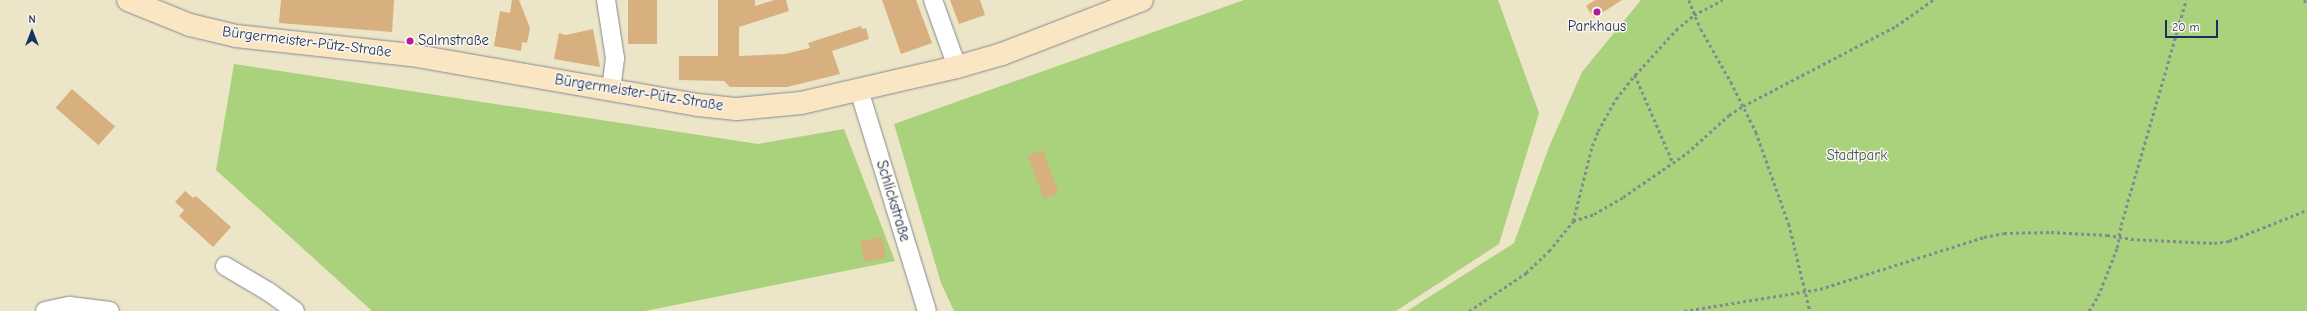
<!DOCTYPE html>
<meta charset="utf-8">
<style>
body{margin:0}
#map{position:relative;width:2307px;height:311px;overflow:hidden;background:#ece5c7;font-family:"Comic Neue",sans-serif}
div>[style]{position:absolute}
.green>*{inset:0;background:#aad27d}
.building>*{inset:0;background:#d8af7f;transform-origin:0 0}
.path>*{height:2.5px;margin-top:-1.25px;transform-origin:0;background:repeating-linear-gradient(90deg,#848a92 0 3px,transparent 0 6px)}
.roads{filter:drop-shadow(0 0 1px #848a92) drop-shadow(0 0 1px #848a92)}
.minor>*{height:18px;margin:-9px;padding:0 9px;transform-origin:9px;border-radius:9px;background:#fff}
.secondary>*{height:22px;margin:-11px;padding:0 11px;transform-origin:11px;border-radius:11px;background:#fbe6c4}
.dots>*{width:11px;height:11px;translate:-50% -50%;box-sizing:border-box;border:2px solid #fbf7ec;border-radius:50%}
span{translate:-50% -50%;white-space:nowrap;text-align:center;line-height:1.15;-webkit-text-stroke:3px #fbf7ec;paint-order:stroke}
.poi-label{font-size:15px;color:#1b2f5e}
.left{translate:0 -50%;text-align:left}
.street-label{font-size:15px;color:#1b2f5e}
.park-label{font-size:15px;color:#3f5866}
.north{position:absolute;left:12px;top:12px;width:40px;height:40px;-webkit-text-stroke:3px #fbf7ec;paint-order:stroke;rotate:0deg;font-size:11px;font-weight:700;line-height:16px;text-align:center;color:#1b2f5e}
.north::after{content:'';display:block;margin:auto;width:14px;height:18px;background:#1b2f5e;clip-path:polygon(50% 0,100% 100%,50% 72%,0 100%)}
.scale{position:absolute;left:2165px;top:20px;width:53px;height:18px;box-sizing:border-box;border:2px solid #1b2f5e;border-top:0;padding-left:5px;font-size:12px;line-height:14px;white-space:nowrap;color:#1b2f5e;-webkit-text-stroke:3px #fbf7ec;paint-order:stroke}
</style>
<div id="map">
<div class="green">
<div style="clip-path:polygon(1244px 0,1498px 0,1539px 113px,1499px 244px,1396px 311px,954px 311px,941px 283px,894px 124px)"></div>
<div style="clip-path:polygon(1641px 0,2307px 0,2307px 311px,1407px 311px,1514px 243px,1549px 147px,1582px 72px)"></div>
<div style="clip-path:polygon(234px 64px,758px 144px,844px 129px,895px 261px,645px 311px,372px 311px,216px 170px)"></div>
</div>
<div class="building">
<div style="clip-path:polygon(281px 0,394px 0,392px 32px,279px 23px)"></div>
<div style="clip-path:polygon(512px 0,519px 0,530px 28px,527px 43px,522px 42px,521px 51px,494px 46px,500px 11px,510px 13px)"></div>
<div style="left:628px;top:0;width:29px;height:44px"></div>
<div style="clip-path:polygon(718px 0,755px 0,755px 6px,774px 0,786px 0,789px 11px,739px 27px,739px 56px,785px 54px,810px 48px,808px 43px,861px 26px,862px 29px,866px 28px,869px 39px,832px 51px,840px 74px,787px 87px,730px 87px,724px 81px,679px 80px,679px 56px,718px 56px)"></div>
<div style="clip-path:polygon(882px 0,916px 0,932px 43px,901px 54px)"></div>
<div style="clip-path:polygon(950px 0,980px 0,985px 15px,959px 24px)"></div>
<div style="clip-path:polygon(1595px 0,1622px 0,1594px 18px,1586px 6px)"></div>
<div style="clip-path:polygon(593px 29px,600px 67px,554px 59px,559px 33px,566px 35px)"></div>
<div style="left:72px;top:89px;width:57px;height:25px;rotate:41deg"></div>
<div style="left:1043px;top:150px;width:46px;height:16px;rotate:70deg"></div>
<div style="clip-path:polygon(185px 191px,193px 198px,196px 196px,231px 227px,213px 247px,179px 216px,184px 210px,175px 202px)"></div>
<div style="left:882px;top:237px;width:21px;height:22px;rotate:79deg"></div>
</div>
<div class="path">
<div style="left:1689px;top:0;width:31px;rotate:68deg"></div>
<div style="left:1701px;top:29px;width:61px;rotate:60.5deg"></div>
<div style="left:1731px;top:82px;width:56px;rotate:63.4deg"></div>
<div style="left:1756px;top:132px;width:98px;rotate:70.3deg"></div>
<div style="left:1789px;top:224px;width:89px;rotate:76.4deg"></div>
<div style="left:2304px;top:0;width:4px;rotate:45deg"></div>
<div style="left:1635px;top:75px;width:96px;rotate:66.6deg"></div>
<div style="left:1573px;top:221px;width:22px;rotate:-18deg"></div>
<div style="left:1594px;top:214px;width:34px;rotate:-30deg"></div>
<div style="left:1623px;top:197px;width:78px;rotate:-34.5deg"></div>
<div style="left:1687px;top:153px;width:57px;rotate:-42.1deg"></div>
<div style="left:1729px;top:115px;width:17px;rotate:-33deg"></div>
<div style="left:1743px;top:106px;width:173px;rotate:-27.6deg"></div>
<div style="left:1896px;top:26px;width:45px;rotate:-35.1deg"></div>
<div style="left:1469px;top:311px;width:69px;rotate:-33.7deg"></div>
<div style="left:1526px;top:273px;width:32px;rotate:-44deg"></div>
<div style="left:1549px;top:251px;width:38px;rotate:-51deg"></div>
<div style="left:1573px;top:221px;width:77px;rotate:-75.8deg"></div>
<div style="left:1592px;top:146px;width:16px;rotate:-68deg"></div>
<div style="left:1598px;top:131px;width:37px;rotate:-61deg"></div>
<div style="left:1616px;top:99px;width:31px;rotate:-52deg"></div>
<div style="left:1635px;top:75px;width:61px;rotate:-47.7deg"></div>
<div style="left:1676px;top:30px;width:23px;rotate:-40deg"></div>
<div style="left:1694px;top:15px;width:32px;rotate:-28deg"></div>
<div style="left:1684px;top:311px;width:138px;rotate:-9.2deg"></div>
<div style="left:1820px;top:289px;width:172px;rotate:-17.6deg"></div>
<div style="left:1984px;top:237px;width:20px;rotate:-11deg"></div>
<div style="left:2004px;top:233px;width:47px;rotate:-1.2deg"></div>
<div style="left:2051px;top:232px;width:56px;rotate:3.1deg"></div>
<div style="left:2107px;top:235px;width:24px;rotate:9deg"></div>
<div style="left:2131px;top:239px;width:83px;rotate:2.8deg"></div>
<div style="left:2214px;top:243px;width:15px;rotate:-8deg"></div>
<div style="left:2229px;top:241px;width:84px;rotate:-21.7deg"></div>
<div style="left:2089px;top:311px;width:17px;rotate:-59deg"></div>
<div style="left:2098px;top:296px;width:52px;rotate:-68.4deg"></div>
<div style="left:2117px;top:248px;width:23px;rotate:-80deg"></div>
<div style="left:2121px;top:225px;width:234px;rotate:-73.9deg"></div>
</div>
<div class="roads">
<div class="minor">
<div style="left:606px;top:0;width:59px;rotate:81.2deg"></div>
<div style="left:615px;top:58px;width:31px;rotate:97deg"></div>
<div style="left:933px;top:0;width:71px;rotate:70.3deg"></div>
<div style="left:859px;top:90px;width:231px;rotate:72.9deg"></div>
<div style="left:225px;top:266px;width:51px;rotate:30.6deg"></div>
<div style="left:269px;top:292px;width:32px;rotate:36deg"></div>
<div style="left:45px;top:311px;width:25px;rotate:-12deg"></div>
<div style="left:69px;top:306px;width:41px;rotate:7deg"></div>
</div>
<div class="secondary">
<div style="left:128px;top:0;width:67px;rotate:22deg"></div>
<div style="left:190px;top:25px;width:47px;rotate:13.4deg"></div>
<div style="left:236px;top:36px;width:176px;rotate:6.2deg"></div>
<div style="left:411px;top:55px;width:291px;rotate:9.9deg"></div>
<div style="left:698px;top:105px;width:39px;rotate:6deg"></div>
<div style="left:737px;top:109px;width:64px;rotate:-5.4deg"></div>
<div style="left:801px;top:103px;width:160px;rotate:-13deg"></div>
<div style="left:957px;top:67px;width:47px;rotate:-16.1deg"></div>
<div style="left:1002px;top:54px;width:150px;rotate:-21.1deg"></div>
</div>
</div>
<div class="dots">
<div style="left:1597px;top:12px;background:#b5179e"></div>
<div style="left:410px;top:41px;background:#b5179e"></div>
</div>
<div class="poi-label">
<span style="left:1597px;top:27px">Parkhaus</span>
<span class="left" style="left:418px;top:41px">Salmstraße</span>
</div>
<div class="street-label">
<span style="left:307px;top:42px;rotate:7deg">Bürgermeister-Pütz-Straße</span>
<span style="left:639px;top:93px;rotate:9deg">Bürgermeister-Pütz-Straße</span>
<span style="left:893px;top:201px;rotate:73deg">Schlickstraße</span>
</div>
<div class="park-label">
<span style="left:1857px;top:156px">Stadtpark</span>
</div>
<div class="north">N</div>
<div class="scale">20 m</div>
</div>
